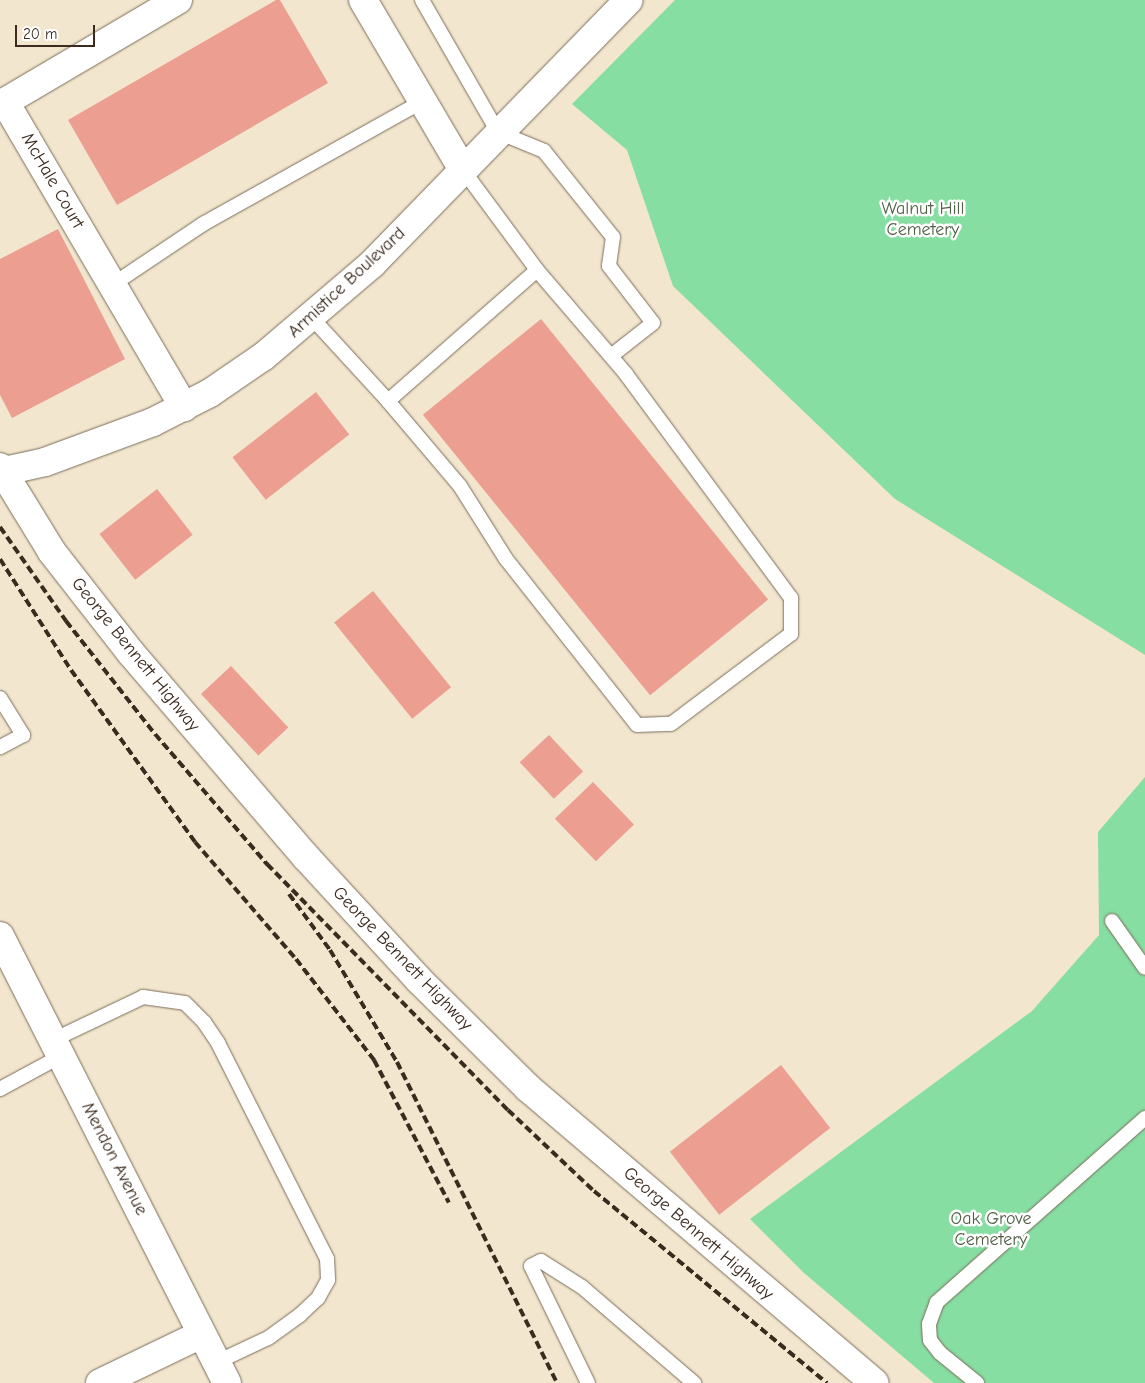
<!DOCTYPE html>
<style>
body{margin:0}
#map{position:relative;width:1145px;height:1383px;overflow:hidden;background:#f2e7ce;font-family:"Comic Neue",sans-serif}
div>[style]{position:absolute}
.green>*{inset:0;background:#87dea2}
.building>*{inset:0;background:#ec9e91;transform-origin:0 0}
.roads{filter:drop-shadow(0 0 1px #7b6c5c) drop-shadow(0 0 1px #7b6c5c)}
.lane>*{height:14px;margin:-7px;padding:0 7px;transform-origin:7px;border-radius:7px;background:#fff}
.street>*{height:28px;margin:-14px;padding:0 14px;transform-origin:14px;border-radius:14px;background:#fff}
.secondary>*{height:28px;margin:-14px;padding:0 14px;transform-origin:14px;border-radius:14px;background:#fff}
.rail>*{height:4px;margin-top:-2px;transform-origin:0;background:repeating-linear-gradient(90deg,#3b2a1e 0 8px,transparent 0 12px)}
span{translate:-50% -50%;white-space:nowrap;text-align:center;line-height:1.15;-webkit-text-stroke:5px #fff;paint-order:stroke}
.street-label{font-size:18px;color:#3b2a1e}
.park-label{font-size:18px;color:#526046}
.scale{position:absolute;left:15px;top:25px;width:80px;height:22px;box-sizing:border-box;border:2px solid #3b2a1e;border-top:0;padding-left:6px;font-size:15px;line-height:18px;white-space:nowrap;color:#3b2a1e;-webkit-text-stroke:4px #fff;paint-order:stroke}
</style>
<div id="map">
<div class="green">
<div style="clip-path:polygon(675px 0,1145px 0,1145px 655px,895px 499px,673px 286px,627px 150px,572px 104px)"></div>
<div style="clip-path:polygon(1145px 777px,1145px 1383px,934px 1383px,804px 1273px,750px 1219px,1032px 1011px,1099px 935px,1098px 832px)"></div>
</div>
<div class="building">
<div style="clip-path:polygon(276px 0,280px 0,328px 83px,117px 205px,68px 120px)"></div>
<div style="clip-path:polygon(58px 229px,125px 359px,12px 418px,0 395px,0 259px)"></div>
<div style="left:541px;top:319px;width:361px;height:152px;rotate:51deg"></div>
<div style="left:316px;top:392px;width:54px;height:106px;rotate:52deg"></div>
<div style="left:157px;top:489px;width:58px;height:73px;rotate:52deg"></div>
<div style="left:373px;top:591px;width:124px;height:50px;rotate:51deg"></div>
<div style="left:231px;top:666px;width:84px;height:41px;rotate:47deg"></div>
<div style="left:549px;top:735px;width:50px;height:40px;rotate:47deg"></div>
<div style="left:593px;top:782px;width:59px;height:53px;rotate:46deg"></div>
<div style="left:781px;top:1065px;width:80px;height:141px;rotate:52deg"></div>
</div>
<div class="roads">
<div class="lane">
<div style="left:422px;top:0;width:152px;rotate:60.1deg"></div>
<div style="left:498px;top:132px;width:50px;rotate:22.4deg"></div>
<div style="left:544px;top:151px;width:110px;rotate:51.3deg"></div>
<div style="left:613px;top:237px;width:29px;rotate:98deg"></div>
<div style="left:609px;top:266px;width:72px;rotate:52.3deg"></div>
<div style="left:653px;top:323px;width:53px;rotate:141.8deg"></div>
<div style="left:112px;top:285px;width:110px;rotate:-33.8deg"></div>
<div style="left:203px;top:224px;width:252px;rotate:-29.2deg"></div>
<div style="left:312px;top:318px;width:113px;rotate:47.5deg"></div>
<div style="left:388px;top:401px;width:198px;rotate:-41.3deg"></div>
<div style="left:537px;top:270px;width:124px;rotate:-126.5deg"></div>
<div style="left:388px;top:401px;width:111px;rotate:49.7deg"></div>
<div style="left:460px;top:486px;width:86px;rotate:57.8deg"></div>
<div style="left:506px;top:559px;width:211px;rotate:51.7deg"></div>
<div style="left:637px;top:725px;width:34px;rotate:-2deg"></div>
<div style="left:671px;top:724px;width:150px;rotate:-36.9deg"></div>
<div style="left:791px;top:634px;width:36px;rotate:-90deg"></div>
<div style="left:791px;top:598px;width:278px;rotate:-126.4deg"></div>
<div style="left:626px;top:374px;width:137px;rotate:-130.6deg"></div>
<div style="left:0;top:698px;width:44px;rotate:58.1deg"></div>
<div style="left:23px;top:735px;width:26px;rotate:152deg"></div>
<div style="left:1112px;top:921px;width:57px;rotate:54.9deg"></div>
<div style="left:53px;top:1040px;width:100px;rotate:-25.5deg"></div>
<div style="left:143px;top:997px;width:42px;rotate:8.1deg"></div>
<div style="left:185px;top:1003px;width:27px;rotate:45deg"></div>
<div style="left:204px;top:1022px;width:25px;rotate:56deg"></div>
<div style="left:218px;top:1043px;width:242px;rotate:63.2deg"></div>
<div style="left:327px;top:1259px;width:21px;rotate:87deg"></div>
<div style="left:328px;top:1280px;width:21px;rotate:119deg"></div>
<div style="left:318px;top:1298px;width:25px;rotate:137deg"></div>
<div style="left:300px;top:1315px;width:39px;rotate:144deg"></div>
<div style="left:268px;top:1338px;width:56px;rotate:154.8deg"></div>
<div style="left:0;top:1089px;width:69px;rotate:-28.4deg"></div>
<div style="left:588px;top:1383px;width:130px;rotate:-116deg"></div>
<div style="left:531px;top:1266px;width:11px;rotate:-27deg"></div>
<div style="left:541px;top:1261px;width:49px;rotate:32.4deg"></div>
<div style="left:582px;top:1287px;width:148px;rotate:40.6deg"></div>
<div style="left:977px;top:1383px;width:48px;rotate:-141deg"></div>
<div style="left:940px;top:1353px;width:16px;rotate:-128deg"></div>
<div style="left:930px;top:1340px;width:16px;rotate:-94deg"></div>
<div style="left:929px;top:1324px;width:23px;rotate:-70deg"></div>
<div style="left:937px;top:1302px;width:278px;rotate:-41.5deg"></div>
</div>
<div class="street">
<div style="left:178px;top:0;width:201px;rotate:149.5deg"></div>
<div style="left:5px;top:102px;width:354px;rotate:59.6deg"></div>
<div style="left:363px;top:0;width:197px;rotate:59.5deg"></div>
<div style="left:0;top:936px;width:501px;rotate:63.08deg"></div>
<div style="left:100px;top:1383px;width:113px;rotate:-25.7deg"></div>
</div>
<div class="secondary">
<div style="left:0;top:467px;width:100px;rotate:58.5deg"></div>
<div style="left:52px;top:552px;width:128px;rotate:52deg"></div>
<div style="left:131px;top:653px;width:269px;rotate:49.4deg"></div>
<div style="left:306px;top:857px;width:167px;rotate:47.4deg"></div>
<div style="left:419px;top:980px;width:153px;rotate:44.7deg"></div>
<div style="left:528px;top:1088px;width:455px;rotate:40.4deg"></div>
<div style="left:0;top:472px;width:46px;rotate:-12.5deg"></div>
<div style="left:45px;top:462px;width:115px;rotate:-20.3deg"></div>
<div style="left:153px;top:422px;width:64px;rotate:-27deg"></div>
<div style="left:210px;top:393px;width:65px;rotate:-34.4deg"></div>
<div style="left:264px;top:356px;width:142px;rotate:-40.4deg"></div>
<div style="left:372px;top:264px;width:368px;rotate:-45.8deg"></div>
</div>
</div>
<div class="rail">
<div style="left:0;top:527px;width:115px;rotate:54.9deg"></div>
<div style="left:66px;top:621px;width:144px;rotate:51.8deg"></div>
<div style="left:155px;top:734px;width:172px;rotate:49.3deg"></div>
<div style="left:267px;top:864px;width:344px;rotate:45.6deg"></div>
<div style="left:508px;top:1110px;width:118px;rotate:43.3deg"></div>
<div style="left:594px;top:1191px;width:302px;rotate:39.5deg"></div>
<div style="left:0;top:559px;width:132px;rotate:57.4deg"></div>
<div style="left:71px;top:670px;width:212px;rotate:54.2deg"></div>
<div style="left:195px;top:842px;width:155px;rotate:49.2deg"></div>
<div style="left:296px;top:959px;width:128px;rotate:52.3deg"></div>
<div style="left:374px;top:1060px;width:161px;rotate:62.3deg"></div>
<div style="left:289px;top:894px;width:69px;rotate:53.8deg"></div>
<div style="left:330px;top:950px;width:131px;rotate:59.1deg"></div>
<div style="left:397px;top:1062px;width:359px;rotate:63.5deg"></div>
</div>
<div class="street-label">
<span style="left:52px;top:181px;rotate:60deg">McHale Court</span>
<span style="left:347px;top:283px;rotate:-43deg">Armistice Boulevard</span>
<span style="left:135px;top:655px;rotate:51deg">George Bennett Highway</span>
<span style="left:402px;top:959px;rotate:46deg">George Bennett Highway</span>
<span style="left:114px;top:1159px;rotate:63deg">Mendon Avenue</span>
<span style="left:698px;top:1234px;rotate:41deg">George Bennett Highway</span>
</div>
<div class="park-label">
<span style="left:923px;top:220px">Walnut Hill<br>Cemetery</span>
<span style="left:991px;top:1230px">Oak Grove<br>Cemetery</span>
</div>
<div class="scale">20 m</div>
</div>
